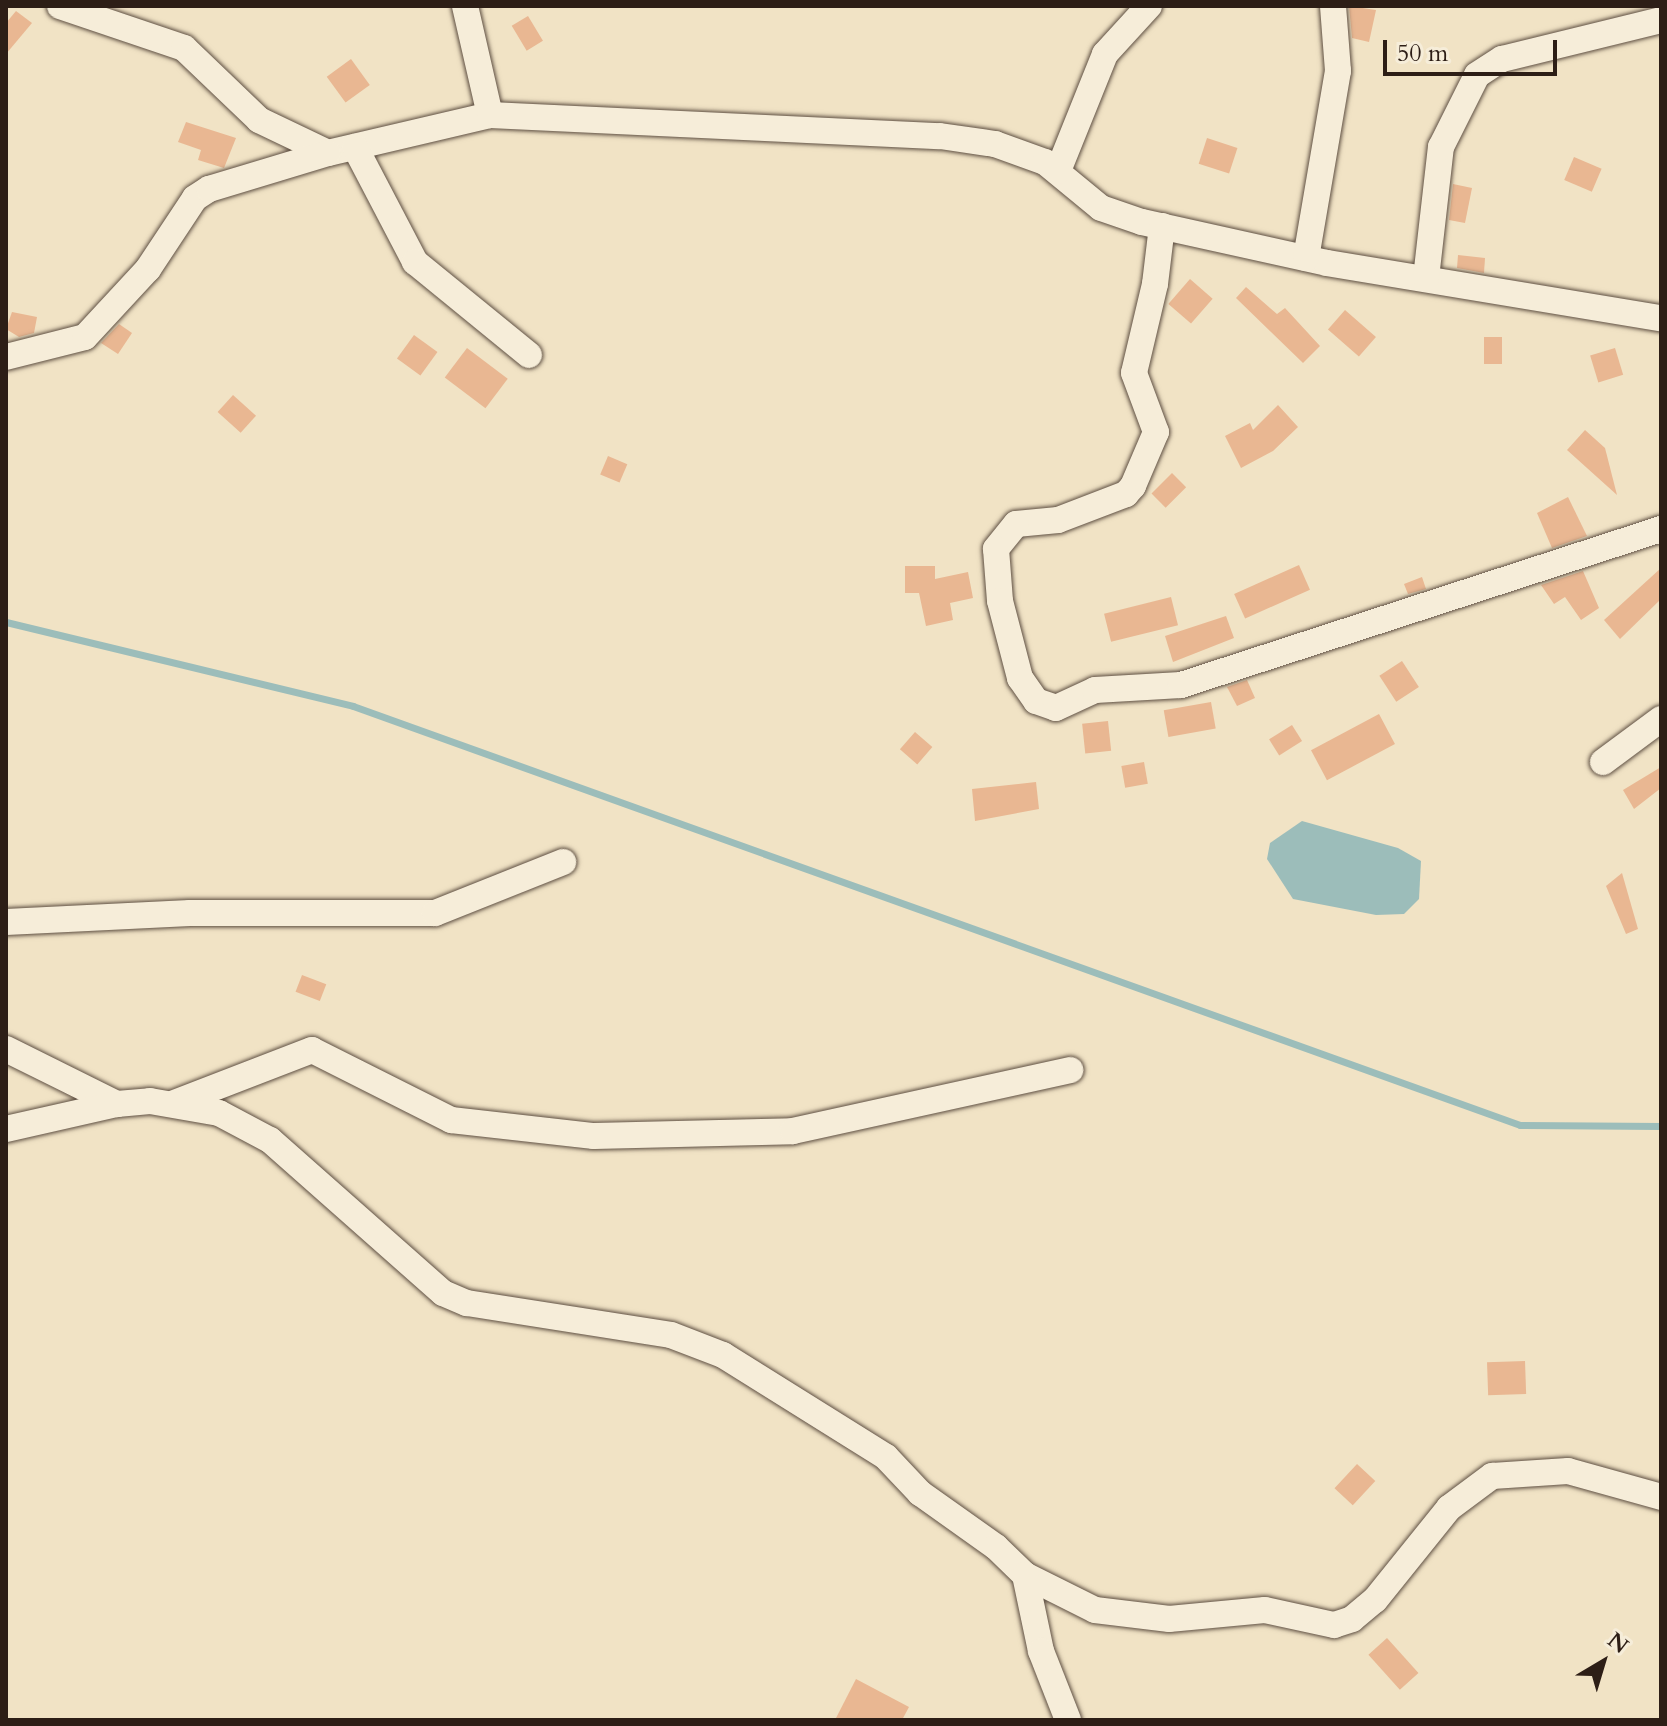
<!DOCTYPE html>
<style>
body{margin:0}
#map{position:relative;width:1667px;height:1726px;overflow:hidden;background:#f1e3c5;font-family:Cardo,serif}
div>[style]{position:absolute}
[style*='--x']{left:calc(var(--x)*1px);top:calc(var(--y)*1px);width:calc(var(--w)*1px);rotate:calc(var(--a)*1deg)}
.water>*{inset:0;background:#9cbdba}
.stream>*{height:7px;margin:-3.5px;padding:0 3.5px;transform-origin:3.5px;border-radius:3.5px;background:#9cbdba}
.building>*{inset:0;background:#e9b792;transform-origin:0 0}
.roads{filter:drop-shadow(0 0 2px #5e4f42) drop-shadow(0 0 2px #5e4f42)}
.minor>*{height:26px;margin:-13px;padding:0 13px;transform-origin:13px;border-radius:13px;background:#f6edd9}
span{translate:-50% -50%;white-space:nowrap;text-align:center;line-height:1.15;-webkit-text-stroke:8px #f6edd9;paint-order:stroke}
.frame{position:absolute;inset:0;border:8px solid #2d1e16;pointer-events:none}
.north{position:absolute;left:1563px;top:1622px;width:80px;height:80px;-webkit-text-stroke:6px #f6edd9;paint-order:stroke;rotate:38deg;font-size:22px;font-weight:700;line-height:32px;text-align:center;color:#2d1e16}
.north::after{content:'';display:block;margin:auto;width:28px;height:36px;background:#2d1e16;clip-path:polygon(50% 0,100% 100%,50% 72%,0 100%)}
.scale{position:absolute;left:1383px;top:40px;width:174px;height:36px;box-sizing:border-box;border:4px solid #2d1e16;border-top:0;padding-left:10px;font-size:24px;line-height:28px;white-space:nowrap;color:#2d1e16;-webkit-text-stroke:6px #f6edd9;paint-order:stroke}
</style>
<div id="map">
<div class="water">
<i style="clip-path:polygon(1302px 821px,1398px 848px,1421px 861px,1419px 899px,1404px 914px,1376px 915px,1293px 899px,1267px 859px,1270px 843px)"></i>
</div>
<div class="stream">
<i style="--x:6;--y:622;--w:357;--a:13.6"></i>
<i style="--x:353;--y:706;--w:1240;--a:19.75"></i>
<i style="--x:1520;--y:1125;--w:141;--a:0.4"></i>
</div>
<div class="building">
<i style="clip-path:polygon(1349px 6px,1376px 10px,1369px 42px,1352px 38px)"></i>
<i style="clip-path:polygon(16px 11px,32px 23px,6px 54px,6px 23px)"></i>
<i style="left:528px;top:16px;width:29px;height:19px;rotate:59deg"></i>
<i style="left:351px;top:59px;width:32px;height:30px;rotate:54deg"></i>
<i style="clip-path:polygon(186px 122px,236px 138px,224px 168px,198px 160px,201px 150px,178px 142px)"></i>
<i style="left:1207px;top:138px;width:32px;height:27px;rotate:18deg"></i>
<i style="left:1574px;top:157px;width:30px;height:25px;rotate:23deg"></i>
<i style="clip-path:polygon(1453px 184px,1472px 188px,1465px 223px,1449px 220px)"></i>
<i style="clip-path:polygon(1458px 255px,1485px 258px,1484px 273px,1457px 268px)"></i>
<i style="left:1190px;top:279px;width:30px;height:33px;rotate:41deg"></i>
<i style="clip-path:polygon(1246px 287px,1277px 314px,1285px 308px,1320px 346px,1303px 363px,1236px 298px)"></i>
<i style="left:1345px;top:310px;width:41px;height:26px;rotate:41deg"></i>
<i style="clip-path:polygon(12px 312px,37px 317px,34px 333px,19px 337px,6px 329px)"></i>
<i style="clip-path:polygon(119px 324px,132px 333px,118px 354px,101px 343px)"></i>
<i style="left:414px;top:335px;width:29px;height:29px;rotate:36deg"></i>
<i style="left:1502px;top:337px;width:27px;height:18px;rotate:90deg"></i>
<i style="left:467px;top:348px;width:51px;height:37px;rotate:37deg"></i>
<i style="left:1615px;top:348px;width:28px;height:26px;rotate:73deg"></i>
<i style="left:233px;top:395px;width:31px;height:23px;rotate:42deg"></i>
<i style="clip-path:polygon(1278px 405px,1298px 427px,1273px 451px,1241px 468px,1225px 436px,1250px 423px,1253px 430px)"></i>
<i style="clip-path:polygon(1585px 430px,1605px 448px,1617px 495px,1567px 450px)"></i>
<i style="left:608px;top:456px;width:21px;height:20px;rotate:23deg"></i>
<i style="left:1172px;top:473px;width:20px;height:29px;rotate:45deg"></i>
<i style="clip-path:polygon(1568px 497px,1587px 536px,1552px 548px,1537px 513px)"></i>
<i style="left:1299px;top:565px;width:27px;height:71px;rotate:66deg"></i>
<i style="clip-path:polygon(905px 566px,935px 566px,935px 579px,968px 572px,973px 598px,950px 603px,953px 620px,926px 626px,919px 593px,905px 593px)"></i>
<i style="clip-path:polygon(1661px 568px,1661px 599px,1620px 639px,1604px 620px)"></i>
<i style="clip-path:polygon(1583px 571px,1599px 608px,1581px 620px,1565px 597px,1554px 604px,1541px 585px)"></i>
<i style="clip-path:polygon(1422px 577px,1426px 589px,1408px 594px,1404px 584px)"></i>
<i style="left:1171px;top:597px;width:29px;height:69px;rotate:76deg"></i>
<i style="clip-path:polygon(1226px 616px,1234px 638px,1173px 662px,1165px 636px)"></i>
<i style="left:1402px;top:661px;width:31px;height:27px;rotate:57deg"></i>
<i style="clip-path:polygon(1247px 680px,1255px 698px,1237px 706px,1227px 687px)"></i>
<i style="left:1211px;top:702px;width:27px;height:48px;rotate:80deg"></i>
<i style="left:1379px;top:714px;width:34px;height:77px;rotate:62deg"></i>
<i style="left:1108px;top:721px;width:30px;height:26px;rotate:84deg"></i>
<i style="left:1292px;top:725px;width:19px;height:27px;rotate:58deg"></i>
<i style="left:915px;top:732px;width:23px;height:23px;rotate:41deg"></i>
<i style="left:1144px;top:762px;width:22px;height:23px;rotate:80deg"></i>
<i style="clip-path:polygon(1661px 767px,1661px 788px,1634px 809px,1623px 790px)"></i>
<i style="clip-path:polygon(1036px 782px,1039px 809px,975px 821px,972px 789px)"></i>
<i style="clip-path:polygon(1622px 873px,1638px 929px,1626px 934px,1606px 886px)"></i>
<i style="left:302px;top:975px;width:26px;height:18px;rotate:21deg"></i>
<i style="left:1525px;top:1361px;width:33px;height:38px;rotate:88deg"></i>
<i style="left:1357px;top:1464px;width:25px;height:33px;rotate:43deg"></i>
<i style="left:1387px;top:1638px;width:47px;height:25px;rotate:48deg"></i>
<i style="clip-path:polygon(856px 1679px,909px 1707px,902px 1720px,835px 1720px)"></i>
</div>
<div class="roads">
<div class="minor">
<i style="--x:60;--y:6;--w:131;--a:18.7"></i>
<i style="--x:184;--y:48;--w:104;--a:43.8"></i>
<i style="--x:259;--y:120;--w:76;--a:25.6"></i>
<i style="--x:328;--y:153;--w:166;--a:-13.2"></i>
<i style="--x:465;--y:6;--w:112;--a:77.1"></i>
<i style="--x:490;--y:115;--w:450;--a:2.7"></i>
<i style="--x:940;--y:136;--w:56;--a:8.3"></i>
<i style="--x:995;--y:144;--w:53;--a:19.8"></i>
<i style="--x:1045;--y:162;--w:72;--a:39.4"></i>
<i style="--x:1101;--y:208;--w:43;--a:18.9"></i>
<i style="--x:1142;--y:222;--w:189;--a:12.5"></i>
<i style="--x:1327;--y:263;--w:338;--a:9.4"></i>
<i style="--x:355;--y:147;--w:130;--a:62.4"></i>
<i style="--x:415;--y:262;--w:147;--a:39.2"></i>
<i style="--x:1058;--y:171;--w:126;--a:-68.1"></i>
<i style="--x:1105;--y:54;--w:65;--a:-47.5"></i>
<i style="--x:1162;--y:226;--w:58;--a:96.9"></i>
<i style="--x:1155;--y:284;--w:91;--a:103.3"></i>
<i style="--x:1134;--y:373;--w:63;--a:69.6"></i>
<i style="--x:1156;--y:432;--w:59;--a:113.1"></i>
<i style="--x:1133;--y:486;--w:11;--a:131"></i>
<i style="--x:1126;--y:494;--w:73;--a:159.1"></i>
<i style="--x:1058;--y:520;--w:42;--a:174.6"></i>
<i style="--x:1016;--y:524;--w:32;--a:129"></i>
<i style="--x:996;--y:549;--w:52;--a:85.6"></i>
<i style="--x:1000;--y:601;--w:80;--a:75.4"></i>
<i style="--x:1020;--y:678;--w:28;--a:55"></i>
<i style="--x:1036;--y:701;--w:21;--a:19"></i>
<i style="--x:1056;--y:708;--w:43;--a:-24.8"></i>
<i style="--x:1095;--y:690;--w:86;--a:-3.3"></i>
<i style="--x:1181;--y:685;--w:505;--a:-18"></i>
<i style="--x:1306;--y:258;--w:190;--a:-80.3"></i>
<i style="--x:1338;--y:71;--w:65;--a:-94.4"></i>
<i style="--x:1426;--y:278;--w:132;--a:-83.5"></i>
<i style="--x:1441;--y:147;--w:80;--a:-63.4"></i>
<i style="--x:1477;--y:75;--w:30;--a:-33"></i>
<i style="--x:1502;--y:59;--w:164;--a:-13.8"></i>
<i style="--x:6;--y:357;--w:81;--a:-14.2"></i>
<i style="--x:85;--y:337;--w:93;--a:-47.2"></i>
<i style="--x:148;--y:269;--w:85;--a:-56.5"></i>
<i style="--x:195;--y:198;--w:17;--a:-33"></i>
<i style="--x:209;--y:189;--w:124;--a:-16.8"></i>
<i style="--x:1603;--y:762;--w:72;--a:-36.6"></i>
<i style="--x:6;--y:922;--w:184;--a:-2.8"></i>
<i style="--x:190;--y:913;--w:245;--a:0"></i>
<i style="--x:435;--y:913;--w:138;--a:-21.7"></i>
<i style="--x:6;--y:1049;--w:124;--a:26.4"></i>
<i style="--x:172;--y:1104;--w:150;--a:-21.1"></i>
<i style="--x:312;--y:1050;--w:156;--a:26.7"></i>
<i style="--x:451;--y:1120;--w:144;--a:6.4"></i>
<i style="--x:594;--y:1136;--w:199;--a:-1.4"></i>
<i style="--x:793;--y:1131;--w:284;--a:-12.4"></i>
<i style="--x:6;--y:1129;--w:114;--a:-12.7"></i>
<i style="--x:117;--y:1104;--w:33;--a:-5"></i>
<i style="--x:150;--y:1101;--w:70;--a:9.9"></i>
<i style="--x:219;--y:1113;--w:58;--a:27.9"></i>
<i style="--x:270;--y:1140;--w:231;--a:41.5"></i>
<i style="--x:443;--y:1293;--w:26;--a:23"></i>
<i style="--x:467;--y:1303;--w:206;--a:8.9"></i>
<i style="--x:671;--y:1335;--w:56;--a:21"></i>
<i style="--x:723;--y:1355;--w:192;--a:32"></i>
<i style="--x:886;--y:1457;--w:50;--a:46.6"></i>
<i style="--x:920;--y:1493;--w:93;--a:35.4"></i>
<i style="--x:996;--y:1547;--w:40;--a:44"></i>
<i style="--x:1025;--y:1575;--w:78;--a:26.6"></i>
<i style="--x:1095;--y:1610;--w:75;--a:6.9"></i>
<i style="--x:1169;--y:1619;--w:96;--a:-5.4"></i>
<i style="--x:1265;--y:1610;--w:71;--a:12.3"></i>
<i style="--x:1334;--y:1625;--w:19;--a:-18"></i>
<i style="--x:1352;--y:1619;--w:30;--a:-40"></i>
<i style="--x:1375;--y:1600;--w:118;--a:-51.2"></i>
<i style="--x:1449;--y:1508;--w:54;--a:-36.7"></i>
<i style="--x:1492;--y:1476;--w:76;--a:-3.8"></i>
<i style="--x:1568;--y:1471;--w:97;--a:15.6"></i>
<i style="--x:1025;--y:1575;--w:78;--a:78.1"></i>
<i style="--x:1041;--y:1651;--w:74;--a:68.6"></i>
</div>
</div>
<div class="frame"></div>
<div class="north">N</div>
<div class="scale">50 m</div>
</div>
